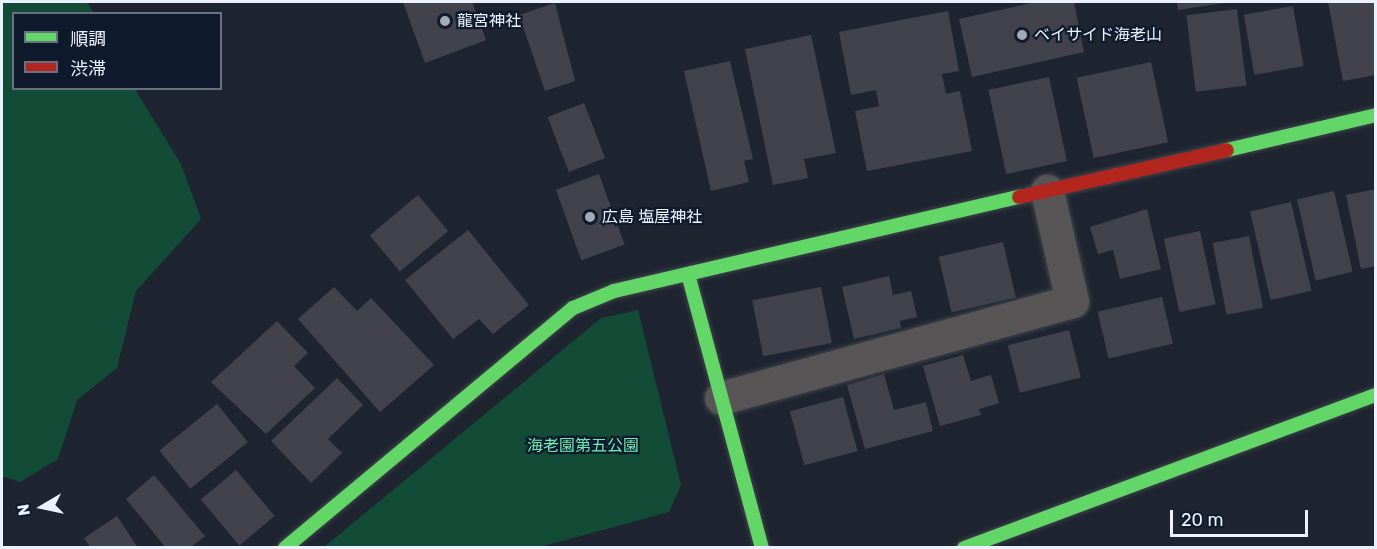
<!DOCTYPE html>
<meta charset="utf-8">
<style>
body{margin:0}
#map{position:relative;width:1377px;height:549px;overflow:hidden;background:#1f2530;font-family:Rubik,"Noto Sans JP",sans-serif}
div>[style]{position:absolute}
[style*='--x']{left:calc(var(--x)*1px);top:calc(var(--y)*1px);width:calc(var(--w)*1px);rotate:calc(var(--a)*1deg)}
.green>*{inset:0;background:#124b36}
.building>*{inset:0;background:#42424c;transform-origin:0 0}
.roads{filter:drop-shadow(0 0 2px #3d434b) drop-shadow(0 0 2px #3d434b)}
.street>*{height:33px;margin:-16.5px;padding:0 16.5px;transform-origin:16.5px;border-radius:16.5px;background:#585556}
.fast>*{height:14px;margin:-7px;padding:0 7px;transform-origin:7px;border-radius:7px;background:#63d668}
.jam>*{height:14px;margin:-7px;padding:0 7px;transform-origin:7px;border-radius:7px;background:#b3261e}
.dots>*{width:16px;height:16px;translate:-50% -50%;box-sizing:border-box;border:3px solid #0f1b2d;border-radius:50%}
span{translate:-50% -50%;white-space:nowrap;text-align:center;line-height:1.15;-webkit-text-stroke:4.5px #0f1b2d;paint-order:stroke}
.poi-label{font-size:16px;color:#ecf2fd}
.left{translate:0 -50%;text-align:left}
.park-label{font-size:16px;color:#6aeeb5}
.frame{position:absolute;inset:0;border:3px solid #ecf2fd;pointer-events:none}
.legend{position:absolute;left:12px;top:12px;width:210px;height:78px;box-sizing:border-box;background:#0f1b2d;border:2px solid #677180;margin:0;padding:8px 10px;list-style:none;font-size:18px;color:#ecf2fd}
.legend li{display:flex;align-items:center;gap:12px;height:30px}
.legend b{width:30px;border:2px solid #677180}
.north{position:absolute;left:12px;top:477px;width:60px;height:60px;-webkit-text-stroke:4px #0f1b2d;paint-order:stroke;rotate:261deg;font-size:16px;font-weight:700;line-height:24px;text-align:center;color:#ecf2fd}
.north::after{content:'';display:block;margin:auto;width:21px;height:27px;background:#ecf2fd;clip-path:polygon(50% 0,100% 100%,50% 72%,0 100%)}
.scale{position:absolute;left:1170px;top:510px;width:138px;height:27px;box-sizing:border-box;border:3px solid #ecf2fd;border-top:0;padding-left:8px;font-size:18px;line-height:21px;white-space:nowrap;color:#ecf2fd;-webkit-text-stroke:4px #0f1b2d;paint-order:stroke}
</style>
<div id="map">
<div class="green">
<i style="clip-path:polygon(2px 2px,87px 2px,94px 13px,14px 14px,14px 88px,135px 89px,181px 164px,201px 219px,136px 291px,117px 368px,77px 400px,58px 459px,20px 482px,2px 476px)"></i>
<i style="clip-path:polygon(638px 310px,681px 485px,669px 512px,540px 547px,324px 547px,601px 318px)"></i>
</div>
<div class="building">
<i style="clip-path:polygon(403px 2px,472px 2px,486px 40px,425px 63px)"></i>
<i style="clip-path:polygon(1036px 2px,1074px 2px,1084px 52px,972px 77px,959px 19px)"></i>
<i style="clip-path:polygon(1177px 2px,1224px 2px,1224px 3px,1178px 10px)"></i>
<i style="clip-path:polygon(1328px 2px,1376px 2px,1376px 75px,1343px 81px)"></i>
<i style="clip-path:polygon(555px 3px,575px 81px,545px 91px,519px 15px)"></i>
<i style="left:1293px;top:6px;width:61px;height:50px;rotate:80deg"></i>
<i style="left:1237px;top:9px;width:77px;height:51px;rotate:83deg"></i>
<i style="clip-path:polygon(948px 11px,959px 71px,942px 74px,946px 94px,960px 91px,972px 151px,867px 171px,855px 111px,879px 106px,876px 90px,851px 95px,839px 32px)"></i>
<i style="clip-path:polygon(811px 35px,836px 153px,804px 159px,808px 178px,773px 185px,745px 49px)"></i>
<i style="clip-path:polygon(730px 61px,753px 159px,744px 161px,749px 182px,711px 191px,684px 71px)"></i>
<i style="left:1151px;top:62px;width:82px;height:76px;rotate:78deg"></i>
<i style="left:1049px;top:77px;width:86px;height:62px;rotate:78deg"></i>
<i style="left:584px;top:103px;width:59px;height:39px;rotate:69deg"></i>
<i style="left:599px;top:174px;width:75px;height:46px;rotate:70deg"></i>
<i style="clip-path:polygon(1376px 189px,1376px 266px,1361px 269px,1346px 195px)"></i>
<i style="left:1334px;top:191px;width:83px;height:38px;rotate:77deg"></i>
<i style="left:418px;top:195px;width:47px;height:63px;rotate:50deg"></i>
<i style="left:1291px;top:202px;width:91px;height:42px;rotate:77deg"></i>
<i style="clip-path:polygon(1147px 209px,1161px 269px,1120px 279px,1113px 250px,1098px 254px,1090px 227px)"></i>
<i style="clip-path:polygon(468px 230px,529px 305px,493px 334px,479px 319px,453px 339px,405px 280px)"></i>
<i style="left:1200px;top:231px;width:75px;height:37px;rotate:78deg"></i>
<i style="left:1249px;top:236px;width:73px;height:37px;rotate:79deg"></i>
<i style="left:1003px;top:242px;width:57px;height:66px;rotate:77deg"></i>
<i style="clip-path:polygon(889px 276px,893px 295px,911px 291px,917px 317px,900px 321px,901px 328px,854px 339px,842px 287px)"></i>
<i style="clip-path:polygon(334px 287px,357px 311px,371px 298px,434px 365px,380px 412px,298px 319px)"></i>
<i style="left:821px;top:287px;width:57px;height:70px;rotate:79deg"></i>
<i style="left:1162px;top:297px;width:48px;height:66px;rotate:77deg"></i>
<i style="clip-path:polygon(277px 321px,308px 353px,294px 366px,315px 388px,266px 434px,211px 382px)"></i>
<i style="left:1069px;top:330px;width:49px;height:63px;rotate:76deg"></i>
<i style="clip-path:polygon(963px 355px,971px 381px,991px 375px,999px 403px,979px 409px,981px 415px,940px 426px,923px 366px)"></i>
<i style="clip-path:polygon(884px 374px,894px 410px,926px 402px,933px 431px,865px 449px,847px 385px)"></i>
<i style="clip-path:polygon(337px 378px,363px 405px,328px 439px,342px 453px,311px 483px,271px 441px)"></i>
<i style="left:843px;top:397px;width:56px;height:55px;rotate:75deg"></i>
<i style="left:217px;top:404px;width:49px;height:74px;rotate:51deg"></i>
<i style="left:236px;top:470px;width:60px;height:46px;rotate:50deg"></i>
<i style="clip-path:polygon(154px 475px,205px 536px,190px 548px,166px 548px,126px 499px)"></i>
<i style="clip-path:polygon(117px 516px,138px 548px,91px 548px,84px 538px)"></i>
</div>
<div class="roads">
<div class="street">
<i style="--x:721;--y:398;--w:364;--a:-15.4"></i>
<i style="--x:1072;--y:301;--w:113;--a:-102.8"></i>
</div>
<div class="fast">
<i style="--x:1227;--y:150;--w:153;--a:-13.2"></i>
<i style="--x:688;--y:274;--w:284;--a:74.9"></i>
<i style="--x:285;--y:548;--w:375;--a:-39.8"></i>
<i style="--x:573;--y:308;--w:44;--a:-22.5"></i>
<i style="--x:614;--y:291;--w:416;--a:-13.1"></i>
<i style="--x:964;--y:548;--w:439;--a:-20.4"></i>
</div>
<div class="jam">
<i style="--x:1019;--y:197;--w:213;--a:-12.7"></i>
</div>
</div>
<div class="dots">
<i style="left:445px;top:21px;background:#a4aab5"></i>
<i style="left:1022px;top:35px;background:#a4aab5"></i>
<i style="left:590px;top:217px;background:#a4aab5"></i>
</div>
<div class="poi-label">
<span class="left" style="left:457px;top:21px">龍宮神社</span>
<span class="left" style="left:1034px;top:35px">ベイサイド海老山</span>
<span class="left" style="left:602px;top:217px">広島 塩屋神社</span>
</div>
<div class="park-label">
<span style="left:583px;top:446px">海老園第五公園</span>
</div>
<div class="frame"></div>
<ul class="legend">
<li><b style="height:8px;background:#63d668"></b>順調</li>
<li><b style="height:8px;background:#b3261e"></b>渋滞</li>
</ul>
<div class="north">N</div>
<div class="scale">20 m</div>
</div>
